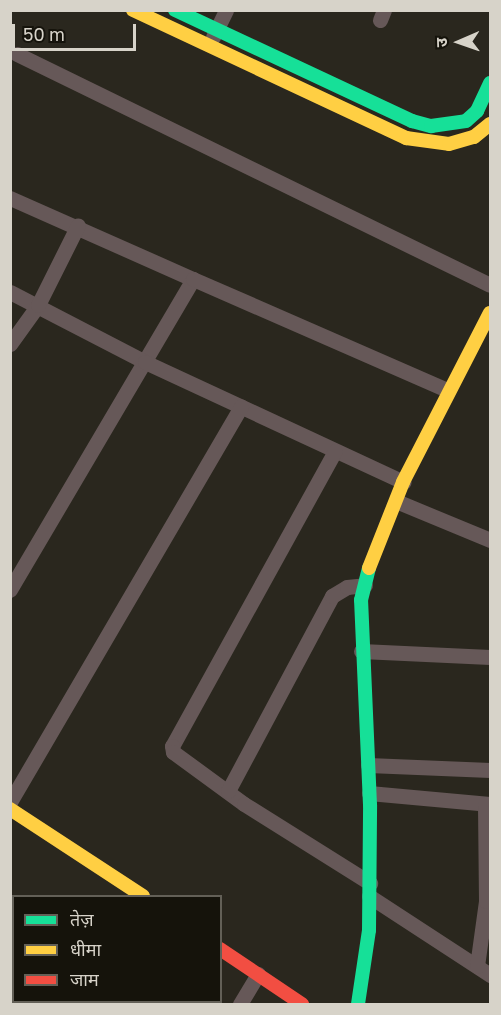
<!DOCTYPE html>
<meta charset="utf-8">
<style>
body{margin:0}
#map{position:relative;width:501px;height:1015px;overflow:hidden;background:#2a271e;font-family:"Golos Text","Noto Sans Devanagari",sans-serif}
div>[style]{position:absolute}
[style*='--x']{left:calc(var(--x)*1px);top:calc(var(--y)*1px);width:calc(var(--w)*1px);rotate:calc(var(--a)*1deg)}
.street>*{height:15px;margin:-7.5px;padding:0 7.5px;transform-origin:7.5px;border-radius:7.5px;background:#665858}
.fast>*{height:14px;margin:-7px;padding:0 7px;transform-origin:7px;border-radius:7px;background:#16e098}
.slow>*{height:14px;margin:-7px;padding:0 7px;transform-origin:7px;border-radius:7px;background:#ffcf43}
.jam>*{height:14px;margin:-7px;padding:0 7px;transform-origin:7px;border-radius:7px;background:#f24e42}
span{translate:-50% -50%;white-space:nowrap;text-align:center;line-height:1.15;-webkit-text-stroke:6px #15130b;paint-order:stroke}
.frame{position:absolute;inset:0;border:12px solid #d7d3c9;pointer-events:none}
.legend{position:absolute;left:12px;top:895px;width:210px;height:108px;box-sizing:border-box;background:#15130b;border:2px solid #636057;margin:0;padding:8px 10px;list-style:none;font-size:18px;color:#d7d3c9}
.legend li{display:flex;align-items:center;gap:12px;height:30px}
.legend b{width:30px;border:2px solid #636057}
.north{position:absolute;left:429px;top:12px;width:60px;height:60px;-webkit-text-stroke:4px #15130b;paint-order:stroke;rotate:268deg;font-size:16px;font-weight:700;line-height:24px;text-align:center;color:#d7d3c9}
.north::after{content:'';display:block;margin:auto;width:21px;height:27px;background:#d7d3c9;clip-path:polygon(50% 0,100% 100%,50% 72%,0 100%)}
.scale{position:absolute;left:12px;top:24px;width:124px;height:27px;box-sizing:border-box;border:3px solid #d7d3c9;border-top:0;padding-left:8px;font-size:18px;line-height:21px;white-space:nowrap;color:#d7d3c9;-webkit-text-stroke:4px #15130b;paint-order:stroke}
</style>
<div id="map">
<div class="street">
<i style="--x:380;--y:20;--w:11;--a:-68"></i>
<i style="--x:213;--y:37;--w:30;--a:-64"></i>
<i style="--x:17;--y:54;--w:526;--a:26.03"></i>
<i style="--x:10;--y:198;--w:200;--a:23.9"></i>
<i style="--x:193;--y:279;--w:361;--a:120.5"></i>
<i style="--x:193;--y:279;--w:277;--a:23.6"></i>
<i style="--x:10;--y:292;--w:152;--a:27.4"></i>
<i style="--x:145;--y:362;--w:285;--a:24.9"></i>
<i style="--x:10;--y:344;--w:48;--a:-54.3"></i>
<i style="--x:38;--y:305;--w:89;--a:-63.4"></i>
<i style="--x:335;--y:451;--w:337;--a:118.9"></i>
<i style="--x:172;--y:746;--w:6;--a:81"></i>
<i style="--x:173;--y:752;--w:88;--a:36.2"></i>
<i style="--x:244;--y:804;--w:149;--a:32.1"></i>
<i style="--x:396;--y:501;--w:102;--a:22.5"></i>
<i style="--x:361;--y:651;--w:129;--a:2.7"></i>
<i style="--x:368;--y:765;--w:122;--a:2.3"></i>
<i style="--x:228;--y:791;--w:221;--a:-61.9"></i>
<i style="--x:332;--y:596;--w:17;--a:-31"></i>
<i style="--x:347;--y:587;--w:18;--a:-6"></i>
<i style="--x:369;--y:793;--w:121;--a:5.2"></i>
<i style="--x:10;--y:802;--w:458;--a:-59.7"></i>
<i style="--x:369;--y:896;--w:145;--a:33.1"></i>
<i style="--x:477;--y:966;--w:66;--a:-82.1"></i>
<i style="--x:486;--y:901;--w:97;--a:-90.6"></i>
<i style="--x:10;--y:993;--w:4;--a:14"></i>
<i style="--x:33;--y:1002;--w:8;--a:14"></i>
<i style="--x:240;--y:1004;--w:35;--a:-59"></i>
</div>
<div class="fast">
<i style="--x:175;--y:10;--w:262;--a:25.1"></i>
<i style="--x:412;--y:121;--w:20;--a:15"></i>
<i style="--x:431;--y:126;--w:35;--a:-8"></i>
<i style="--x:466;--y:121;--w:15;--a:-42"></i>
<i style="--x:477;--y:111;--w:31;--a:-65"></i>
<i style="--x:358;--y:1004;--w:75;--a:-81.5"></i>
<i style="--x:369;--y:930;--w:125;--a:-89.5"></i>
<i style="--x:370;--y:805;--w:205;--a:-92.5"></i>
<i style="--x:361;--y:600;--w:33;--a:-76"></i>
</div>
<div class="slow">
<i style="--x:133;--y:10;--w:302;--a:25.1"></i>
<i style="--x:406;--y:138;--w:43;--a:7.9"></i>
<i style="--x:449;--y:144;--w:26;--a:-16"></i>
<i style="--x:474;--y:137;--w:21;--a:-39"></i>
<i style="--x:369;--y:568;--w:92;--a:-68.4"></i>
<i style="--x:403;--y:482;--w:190;--a:-62.8"></i>
<i style="--x:10;--y:809;--w:159;--a:33.2"></i>
</div>
<div class="jam">
<i style="--x:220;--y:949;--w:99;--a:33.9"></i>
</div>
<div class="frame"></div>
<ul class="legend">
<li><b style="height:8px;background:#16e098"></b>तेज़</li>
<li><b style="height:8px;background:#ffcf43"></b>धीमा</li>
<li><b style="height:8px;background:#f24e42"></b>जाम</li>
</ul>
<div class="north">उ</div>
<div class="scale">50 m</div>
</div>
